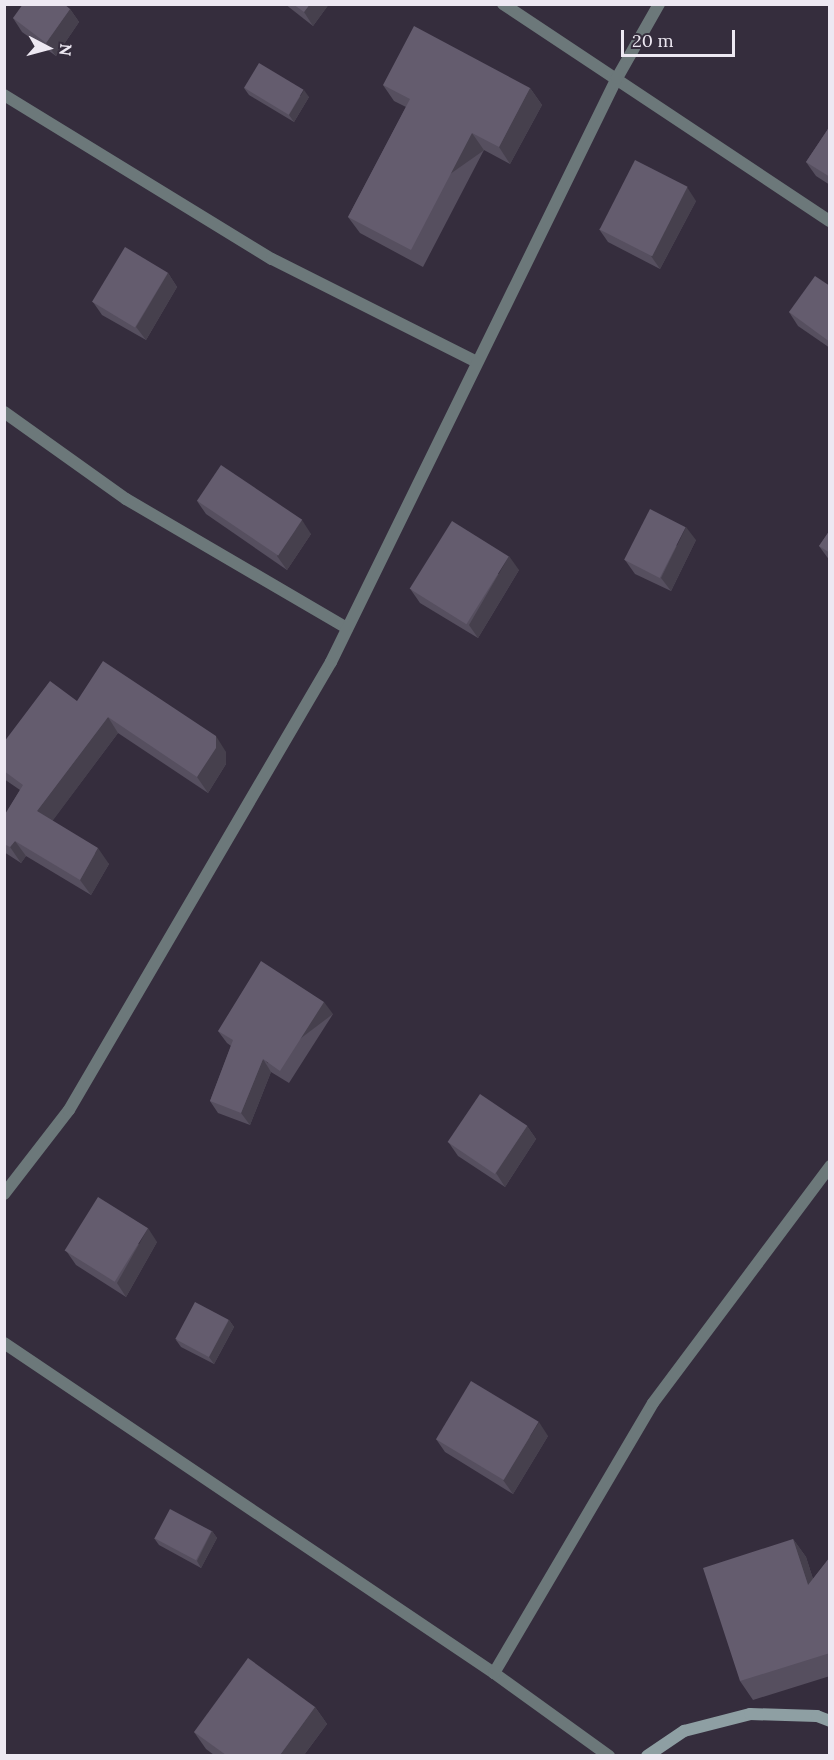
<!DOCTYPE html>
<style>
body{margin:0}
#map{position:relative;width:834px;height:1760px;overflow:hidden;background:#352d3d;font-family:Lora,serif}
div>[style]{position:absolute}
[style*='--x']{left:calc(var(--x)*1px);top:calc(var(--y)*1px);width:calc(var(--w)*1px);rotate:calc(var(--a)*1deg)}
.street>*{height:12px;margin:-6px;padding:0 6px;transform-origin:6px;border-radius:6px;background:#6c787a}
.secondary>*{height:12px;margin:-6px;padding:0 6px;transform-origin:6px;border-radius:6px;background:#8e9fa3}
.wall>*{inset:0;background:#564f5f}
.shaded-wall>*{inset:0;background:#46404d;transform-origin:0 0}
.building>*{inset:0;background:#645c6e;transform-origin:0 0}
span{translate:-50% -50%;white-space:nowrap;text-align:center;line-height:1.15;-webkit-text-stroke:4.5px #352d3d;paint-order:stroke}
.frame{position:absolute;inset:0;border:6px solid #ede8f2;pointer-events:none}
.north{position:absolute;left:18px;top:18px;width:60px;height:60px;-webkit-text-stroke:4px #352d3d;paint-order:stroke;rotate:96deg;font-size:16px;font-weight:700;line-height:24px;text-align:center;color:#ede8f2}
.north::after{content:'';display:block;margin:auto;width:21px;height:27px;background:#ede8f2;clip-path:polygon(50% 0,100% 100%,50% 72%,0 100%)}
.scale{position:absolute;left:621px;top:30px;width:114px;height:27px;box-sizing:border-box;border:3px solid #ede8f2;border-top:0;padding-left:8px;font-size:18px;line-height:21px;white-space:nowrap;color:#ede8f2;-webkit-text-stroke:4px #352d3d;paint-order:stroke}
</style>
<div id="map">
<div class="street">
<i style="--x:503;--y:4;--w:392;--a:33.6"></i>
<i style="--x:4;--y:95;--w:314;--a:31.5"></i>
<i style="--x:272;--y:259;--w:229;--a:26.7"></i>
<i style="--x:4;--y:412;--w:150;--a:35.5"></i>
<i style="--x:126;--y:499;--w:256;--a:30.3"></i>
<i style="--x:4;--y:1194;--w:106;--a:-52.3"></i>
<i style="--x:69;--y:1110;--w:519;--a:-59.68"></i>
<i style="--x:331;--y:662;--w:650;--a:-63.91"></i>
<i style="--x:617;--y:78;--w:85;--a:-60.4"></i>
<i style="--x:4;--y:1343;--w:591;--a:33.96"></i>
<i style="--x:494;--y:1673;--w:142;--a:35.8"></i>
<i style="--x:494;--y:1673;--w:313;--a:-59.5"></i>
<i style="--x:653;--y:1403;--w:296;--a:-53.2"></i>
</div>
<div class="secondary">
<i style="--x:647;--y:1756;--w:45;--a:-34"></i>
<i style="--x:684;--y:1731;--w:68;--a:-14.4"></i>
<i style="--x:750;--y:1714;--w:67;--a:1.7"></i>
<i style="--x:817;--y:1716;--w:14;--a:21"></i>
</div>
<div class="wall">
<i style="clip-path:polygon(285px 4px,329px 4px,313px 26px)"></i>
<i style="clip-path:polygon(70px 9px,79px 22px,56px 56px,22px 32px,13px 18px)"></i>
<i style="clip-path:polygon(383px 85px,530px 88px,542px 105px,510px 164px,484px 150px,423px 267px,360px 233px,348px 217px,406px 107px,394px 101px)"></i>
<i style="clip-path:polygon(244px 88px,309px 97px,294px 122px,249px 95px)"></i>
<i style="clip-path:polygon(830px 126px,830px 185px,816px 176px,806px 162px)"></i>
<i style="clip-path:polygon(696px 201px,660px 269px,608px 242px,599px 229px)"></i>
<i style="clip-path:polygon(168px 273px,177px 287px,146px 340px,102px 315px,93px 302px)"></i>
<i style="clip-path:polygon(830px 286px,830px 348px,798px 326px,789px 312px)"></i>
<i style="clip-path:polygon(197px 501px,311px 534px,287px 570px,206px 514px)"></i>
<i style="clip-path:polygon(830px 530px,830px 561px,819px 546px)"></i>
<i style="clip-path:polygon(696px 540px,671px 591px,635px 574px,625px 560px)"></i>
<i style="clip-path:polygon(519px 570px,478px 638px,420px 603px,411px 590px)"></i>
<i style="clip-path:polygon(77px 701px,226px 752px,226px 764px,208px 793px,118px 733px,52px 821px,109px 864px,91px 895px,26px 856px,21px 863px,4px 852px,4px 816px,20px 790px,4px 779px,4px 742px)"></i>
<i style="clip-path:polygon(333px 1014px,289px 1083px,271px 1072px,250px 1125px,218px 1113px,210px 1101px,231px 1046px,227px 1043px,218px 1031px)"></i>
<i style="clip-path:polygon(527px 1126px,536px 1139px,505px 1187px,458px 1156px,449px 1143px)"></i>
<i style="clip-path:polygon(157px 1242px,126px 1297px,76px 1265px,67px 1252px)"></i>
<i style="clip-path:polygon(229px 1320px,234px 1327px,214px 1364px,181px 1347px,176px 1340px)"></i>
<i style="clip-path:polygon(548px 1436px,513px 1494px,445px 1452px,436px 1439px)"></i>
<i style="clip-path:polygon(212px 1531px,217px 1538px,201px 1568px,159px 1545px,154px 1538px)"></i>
<i style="clip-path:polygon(793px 1539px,806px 1557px,813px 1579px,830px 1557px,830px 1676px,753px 1700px,740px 1681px)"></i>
<i style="clip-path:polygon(315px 1707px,327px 1724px,304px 1755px,214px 1755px,206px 1749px,194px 1732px)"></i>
</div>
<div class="shaded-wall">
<i style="clip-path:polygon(310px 4px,329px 4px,313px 26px,304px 12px)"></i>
<i style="clip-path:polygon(70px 9px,79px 22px,56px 56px,46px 43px)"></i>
<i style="clip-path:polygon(530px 88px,542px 105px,510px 164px,499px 147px)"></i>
<i style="clip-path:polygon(304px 90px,309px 97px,294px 122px,289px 115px)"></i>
<i style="left:472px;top:133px;width:21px;height:132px;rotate:55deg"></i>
<i style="clip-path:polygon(687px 187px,696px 201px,660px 269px,651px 256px)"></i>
<i style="clip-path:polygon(168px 273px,177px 287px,146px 340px,136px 327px)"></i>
<i style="clip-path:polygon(302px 520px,311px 534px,287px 570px,277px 556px)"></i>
<i style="clip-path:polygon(686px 527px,696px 540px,671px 591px,661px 578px)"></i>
<i style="clip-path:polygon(509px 556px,519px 570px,478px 638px,469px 625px)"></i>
<i style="clip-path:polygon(108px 717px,118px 733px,48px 827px,37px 811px)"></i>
<i style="clip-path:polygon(216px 736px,226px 752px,226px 764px,208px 793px,197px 777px)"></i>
<i style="clip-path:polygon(15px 841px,26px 856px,21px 863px,10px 847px)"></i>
<i style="clip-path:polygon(98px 848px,109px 864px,91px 895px,80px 880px)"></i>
<i style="left:324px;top:1002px;width:15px;height:82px;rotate:53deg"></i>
<i style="clip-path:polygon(263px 1059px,271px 1072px,250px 1125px,241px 1113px)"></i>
<i style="clip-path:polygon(527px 1126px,536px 1139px,505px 1187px,496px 1173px)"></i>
<i style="clip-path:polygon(148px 1228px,157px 1242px,126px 1297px,117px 1283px)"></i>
<i style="clip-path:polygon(229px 1320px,234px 1327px,214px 1364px,209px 1357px)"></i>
<i style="clip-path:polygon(539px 1422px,548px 1436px,513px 1494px,503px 1480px)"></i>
<i style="clip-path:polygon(212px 1531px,217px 1538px,201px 1568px,197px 1561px)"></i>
<i style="clip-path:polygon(793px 1539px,806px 1557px,821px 1604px,808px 1585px)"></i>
<i style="clip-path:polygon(315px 1707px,327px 1724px,304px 1755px,280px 1755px)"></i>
</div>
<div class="building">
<i style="clip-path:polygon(23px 4px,64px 4px,70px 9px,46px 43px,13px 18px)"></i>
<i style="clip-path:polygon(293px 4px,310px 4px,304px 12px)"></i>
<i style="clip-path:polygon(414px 26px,530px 88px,499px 147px,472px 133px,411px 250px,348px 217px,410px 99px,383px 85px)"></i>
<i style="left:259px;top:63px;width:52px;height:29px;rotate:31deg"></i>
<i style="clip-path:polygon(830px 126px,830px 177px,806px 162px)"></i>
<i style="left:635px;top:160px;width:59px;height:78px;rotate:27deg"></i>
<i style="left:125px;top:247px;width:50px;height:64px;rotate:31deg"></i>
<i style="clip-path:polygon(815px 276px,830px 286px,830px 342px,789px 312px)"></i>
<i style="left:221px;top:465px;width:98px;height:43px;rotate:34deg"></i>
<i style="left:650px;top:509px;width:40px;height:57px;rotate:27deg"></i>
<i style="left:452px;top:521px;width:67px;height:80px;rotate:32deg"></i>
<i style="clip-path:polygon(830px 530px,830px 553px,819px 546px)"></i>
<i style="clip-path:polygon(103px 661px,216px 736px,216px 748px,197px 777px,108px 717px,37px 811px,98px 848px,80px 880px,15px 841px,10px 847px,4px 844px,4px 816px,23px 785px,4px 771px,4px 742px,50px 681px,77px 701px)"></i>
<i style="clip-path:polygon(261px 961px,324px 1002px,280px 1071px,263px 1059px,241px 1113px,210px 1101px,233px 1040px,218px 1031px)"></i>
<i style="left:480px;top:1094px;width:57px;height:58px;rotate:34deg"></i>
<i style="left:98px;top:1197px;width:59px;height:63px;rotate:32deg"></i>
<i style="left:195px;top:1302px;width:38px;height:42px;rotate:28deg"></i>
<i style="left:471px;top:1381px;width:79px;height:68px;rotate:31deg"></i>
<i style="left:170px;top:1509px;width:47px;height:33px;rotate:28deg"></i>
<i style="clip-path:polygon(793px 1539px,808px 1585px,830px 1557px,830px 1653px,740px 1681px,703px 1568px)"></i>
<i style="clip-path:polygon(248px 1658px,315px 1707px,280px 1755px,226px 1755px,194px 1732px)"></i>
</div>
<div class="frame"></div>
<div class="north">N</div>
<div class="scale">20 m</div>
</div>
